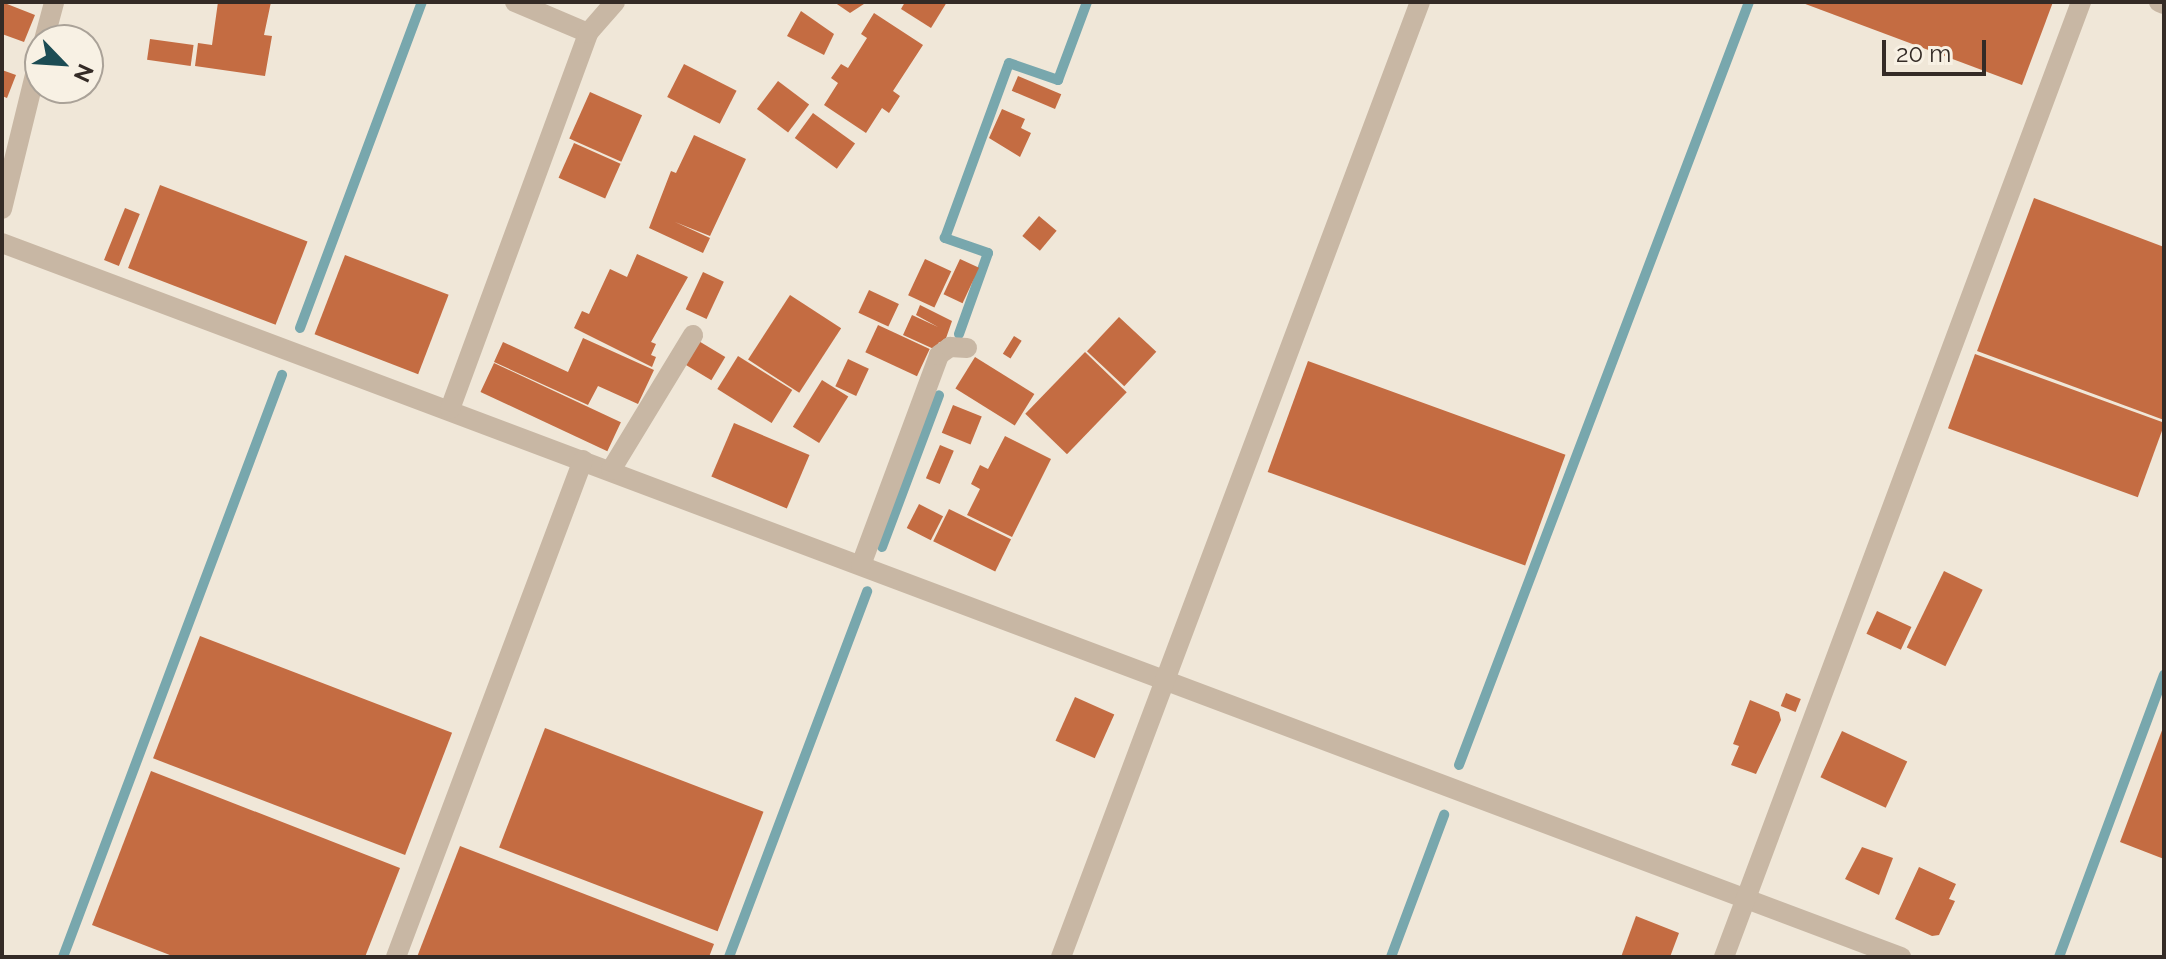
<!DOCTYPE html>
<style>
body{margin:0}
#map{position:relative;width:2166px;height:959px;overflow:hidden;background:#f0e7d8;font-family:Raleway,sans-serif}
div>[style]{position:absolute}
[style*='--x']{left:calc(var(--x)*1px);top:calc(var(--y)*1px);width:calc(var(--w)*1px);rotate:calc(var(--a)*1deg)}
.stream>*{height:10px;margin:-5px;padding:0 5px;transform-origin:5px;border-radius:5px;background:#78a7ad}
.building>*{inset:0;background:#c46c42;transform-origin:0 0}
.minor>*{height:20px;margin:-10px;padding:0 10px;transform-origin:10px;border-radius:10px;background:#c8b7a4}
span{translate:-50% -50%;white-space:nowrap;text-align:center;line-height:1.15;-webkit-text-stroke:6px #f8f1e4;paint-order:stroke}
.frame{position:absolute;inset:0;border:4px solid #342b26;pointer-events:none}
.north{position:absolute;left:24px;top:24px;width:80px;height:80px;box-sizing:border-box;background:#f8f1e4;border:2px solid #aaa298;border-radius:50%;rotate:115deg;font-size:22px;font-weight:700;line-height:32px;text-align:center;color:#342b26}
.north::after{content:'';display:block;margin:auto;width:28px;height:36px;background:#1c4c54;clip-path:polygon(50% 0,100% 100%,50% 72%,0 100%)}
.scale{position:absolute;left:1882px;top:40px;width:104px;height:36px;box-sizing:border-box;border:4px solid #342b26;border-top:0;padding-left:10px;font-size:24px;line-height:28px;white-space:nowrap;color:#342b26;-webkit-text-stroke:6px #f8f1e4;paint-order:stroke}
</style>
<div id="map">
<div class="stream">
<i style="--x:300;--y:328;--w:348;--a:-69.5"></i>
<i style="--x:959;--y:334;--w:86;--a:-70.3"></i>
<i style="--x:988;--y:253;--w:46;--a:-160.8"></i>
<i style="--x:945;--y:238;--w:186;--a:-69.9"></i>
<i style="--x:1009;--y:63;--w:52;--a:19.1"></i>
<i style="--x:1058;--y:80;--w:83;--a:-69.6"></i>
<i style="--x:882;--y:547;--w:162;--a:-69.4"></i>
<i style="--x:1459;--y:765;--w:816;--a:-69.19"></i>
<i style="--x:63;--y:957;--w:622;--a:-69.38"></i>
<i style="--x:729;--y:957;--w:391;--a:-69.3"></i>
<i style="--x:1391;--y:957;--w:152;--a:-69.5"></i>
<i style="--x:2059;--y:957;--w:301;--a:-69.6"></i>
</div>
<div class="building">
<i style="clip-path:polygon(2px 2px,35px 15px,24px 42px,2px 34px)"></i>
<i style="clip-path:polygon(218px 2px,271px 2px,264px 35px,272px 36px,265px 76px,195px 66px,198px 43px,212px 45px)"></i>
<i style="clip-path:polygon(834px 2px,867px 2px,850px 13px)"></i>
<i style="clip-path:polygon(905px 2px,947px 2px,931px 28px,901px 9px)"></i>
<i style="clip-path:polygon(1800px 2px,2053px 2px,2022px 85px)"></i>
<i style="clip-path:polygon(801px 11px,834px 34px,824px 55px,787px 36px)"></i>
<i style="clip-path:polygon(874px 13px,923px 45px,893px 91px,900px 96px,889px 113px,882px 108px,866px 133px,824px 105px,838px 83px,831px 78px,841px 64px,848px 68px,867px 38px,861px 34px)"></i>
<i style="left:150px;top:39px;width:44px;height:21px;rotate:8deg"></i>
<i style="left:684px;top:64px;width:59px;height:37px;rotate:27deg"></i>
<i style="clip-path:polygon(2px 70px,16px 75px,7px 98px,2px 96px)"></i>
<i style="left:1018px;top:76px;width:47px;height:16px;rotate:23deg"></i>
<i style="left:778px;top:81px;width:39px;height:35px;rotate:37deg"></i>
<i style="left:590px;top:92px;width:57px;height:51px;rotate:24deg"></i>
<i style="clip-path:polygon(1002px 109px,1025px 119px,1021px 128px,1031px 133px,1020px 157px,989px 138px)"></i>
<i style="left:813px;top:113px;width:52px;height:31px;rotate:36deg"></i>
<i style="clip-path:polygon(694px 135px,746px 159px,710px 236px,675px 222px,710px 238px,703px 253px,649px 228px,671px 171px,676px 173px)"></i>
<i style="left:574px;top:143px;width:51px;height:38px;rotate:24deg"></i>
<i style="left:160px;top:185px;width:158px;height:89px;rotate:21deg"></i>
<i style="clip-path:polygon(2034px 198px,2164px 247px,2164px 420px,1977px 351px)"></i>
<i style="left:125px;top:208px;width:16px;height:56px;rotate:22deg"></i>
<i style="left:1039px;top:216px;width:23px;height:26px;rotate:40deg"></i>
<i style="clip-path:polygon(637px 254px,688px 277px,651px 342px,656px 344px,651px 355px,656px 357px,652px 367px,574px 328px,582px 311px,589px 314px,610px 269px,627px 277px)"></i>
<i style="left:345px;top:255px;width:111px;height:85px;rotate:21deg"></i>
<i style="left:925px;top:259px;width:29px;height:40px;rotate:25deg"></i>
<i style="left:960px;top:259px;width:21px;height:39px;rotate:25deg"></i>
<i style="left:703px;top:272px;width:23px;height:41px;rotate:25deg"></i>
<i style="left:869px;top:290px;width:33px;height:25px;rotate:25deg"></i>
<i style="left:790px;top:295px;width:61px;height:77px;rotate:33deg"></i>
<i style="clip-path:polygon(920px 305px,952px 321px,944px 344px,939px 342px,936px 350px,903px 335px,912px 315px,938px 327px,916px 315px)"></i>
<i style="left:1119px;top:317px;width:51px;height:47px;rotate:43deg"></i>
<i style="left:878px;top:325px;width:57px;height:30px;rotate:25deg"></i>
<i style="left:1014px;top:336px;width:9px;height:21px;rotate:32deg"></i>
<i style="clip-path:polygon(583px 338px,654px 370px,638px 404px,598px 386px,588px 405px,494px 362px,503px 342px,568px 372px)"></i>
<i style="left:697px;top:340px;width:33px;height:27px;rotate:31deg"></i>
<i style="left:1085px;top:352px;width:58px;height:86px;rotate:44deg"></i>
<i style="left:1975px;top:354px;width:202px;height:79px;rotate:20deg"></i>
<i style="left:738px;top:356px;width:64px;height:39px;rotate:32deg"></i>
<i style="left:975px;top:357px;width:70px;height:37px;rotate:32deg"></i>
<i style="left:848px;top:359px;width:23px;height:30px;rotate:25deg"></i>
<i style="left:1308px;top:361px;width:274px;height:118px;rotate:20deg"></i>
<i style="left:494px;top:363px;width:140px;height:32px;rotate:25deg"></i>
<i style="left:822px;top:380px;width:31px;height:55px;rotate:32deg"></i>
<i style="left:953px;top:405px;width:31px;height:30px;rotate:22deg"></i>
<i style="left:734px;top:423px;width:82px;height:58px;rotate:23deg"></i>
<i style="clip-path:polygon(1005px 436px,1051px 459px,1012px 537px,967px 515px,980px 489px,971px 484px,980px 465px,988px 469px)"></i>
<i style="left:940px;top:445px;width:15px;height:36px;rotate:23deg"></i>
<i style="left:919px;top:504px;width:27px;height:27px;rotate:27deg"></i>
<i style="left:949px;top:509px;width:69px;height:36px;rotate:26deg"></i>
<i style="left:1944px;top:571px;width:43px;height:85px;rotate:26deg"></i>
<i style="left:1877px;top:611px;width:38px;height:25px;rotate:25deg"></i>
<i style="left:200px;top:636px;width:270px;height:131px;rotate:21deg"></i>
<i style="left:1786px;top:693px;width:16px;height:14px;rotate:22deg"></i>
<i style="left:1075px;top:697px;width:43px;height:48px;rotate:24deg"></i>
<i style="clip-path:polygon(1750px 700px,1779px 712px,1781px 720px,1756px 774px,1731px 765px,1739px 746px,1733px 744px)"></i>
<i style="clip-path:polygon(2164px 725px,2164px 859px,2120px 842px)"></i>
<i style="left:545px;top:728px;width:234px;height:128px;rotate:21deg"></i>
<i style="left:1842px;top:731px;width:72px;height:51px;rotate:25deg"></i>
<i style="clip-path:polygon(151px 771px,400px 868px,365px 957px,175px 957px,92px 925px)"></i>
<i style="clip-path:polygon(460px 846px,714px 944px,709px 957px,417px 957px)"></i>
<i style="clip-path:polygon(1862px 847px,1893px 858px,1879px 895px,1845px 879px)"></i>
<i style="clip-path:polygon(1919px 867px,1956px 884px,1949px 899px,1955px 901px,1939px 935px,1932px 936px,1895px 919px)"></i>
<i style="clip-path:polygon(1636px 916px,1679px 933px,1670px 957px,1621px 957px)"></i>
</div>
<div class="minor">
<i style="--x:515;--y:2;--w:79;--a:23"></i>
<i style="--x:2159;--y:2;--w:5;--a:22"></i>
<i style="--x:44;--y:40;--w:39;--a:-75"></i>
<i style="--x:2;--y:209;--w:160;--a:-76.2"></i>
<i style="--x:2;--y:243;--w:2029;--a:20.61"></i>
<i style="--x:450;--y:409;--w:401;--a:-69.8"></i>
<i style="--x:588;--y:33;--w:41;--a:-48.9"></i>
<i style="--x:611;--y:470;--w:158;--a:-58.7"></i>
<i style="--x:861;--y:565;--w:224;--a:-69.6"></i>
<i style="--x:939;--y:355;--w:14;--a:-36"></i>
<i style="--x:950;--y:347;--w:17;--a:3"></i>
<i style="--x:396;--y:957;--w:531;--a:-69.38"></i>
<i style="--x:1061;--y:957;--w:1020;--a:-69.4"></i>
<i style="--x:1724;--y:957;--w:1020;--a:-69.5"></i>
</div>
<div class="frame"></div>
<div class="north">N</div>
<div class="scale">20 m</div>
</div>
